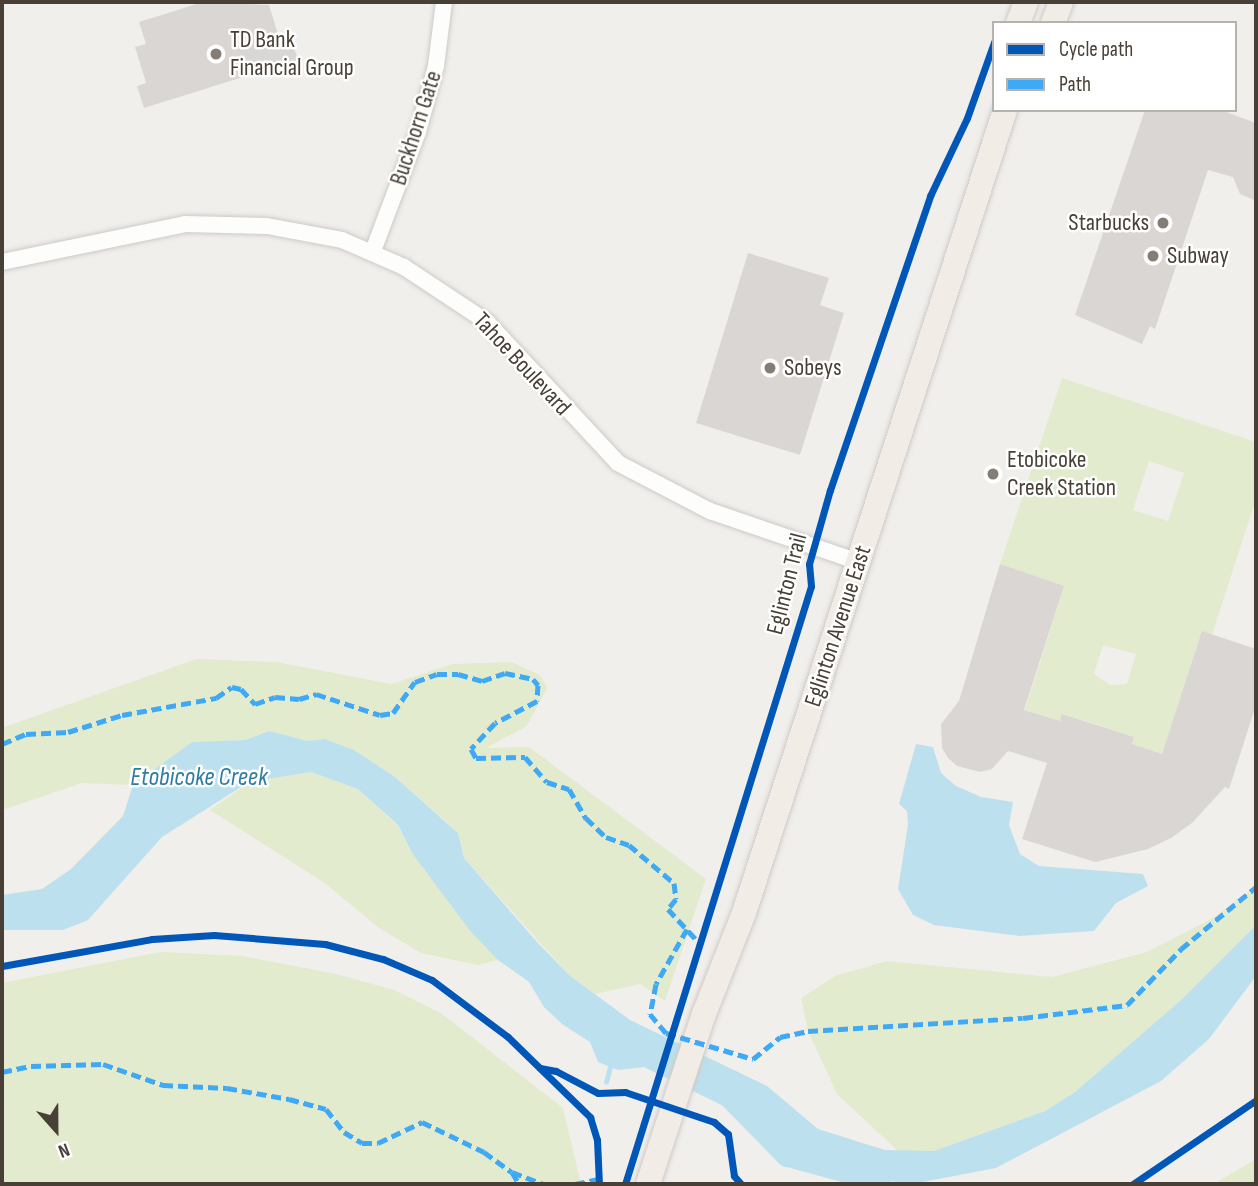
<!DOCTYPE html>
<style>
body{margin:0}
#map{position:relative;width:1258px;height:1186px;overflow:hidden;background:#f1efec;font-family:"Sofia Sans Condensed",sans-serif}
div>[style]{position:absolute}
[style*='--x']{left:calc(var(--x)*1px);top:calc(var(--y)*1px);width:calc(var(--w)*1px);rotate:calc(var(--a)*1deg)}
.green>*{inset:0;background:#e2ebcd}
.water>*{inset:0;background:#bde0ee}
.stream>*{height:4.5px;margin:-2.25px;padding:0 2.25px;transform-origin:2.25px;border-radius:2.25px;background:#bde0ee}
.river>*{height:26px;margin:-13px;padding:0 13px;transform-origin:13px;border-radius:13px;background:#bde0ee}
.building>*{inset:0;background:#dad6d3}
.roads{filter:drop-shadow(0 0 2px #cdcac7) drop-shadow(0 0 2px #cdcac7)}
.minor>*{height:16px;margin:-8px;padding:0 8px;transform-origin:8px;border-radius:8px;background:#fdfdfc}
.primary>*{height:24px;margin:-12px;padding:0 12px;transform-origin:12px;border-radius:12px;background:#f1ece5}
.quiet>*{height:5px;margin-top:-2.5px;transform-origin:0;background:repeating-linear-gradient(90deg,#3fa9f5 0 10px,transparent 0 15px)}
.cycleway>*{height:7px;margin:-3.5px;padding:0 3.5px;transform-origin:3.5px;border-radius:3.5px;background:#0057b8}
.dots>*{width:19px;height:19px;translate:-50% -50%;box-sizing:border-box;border:4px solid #fff;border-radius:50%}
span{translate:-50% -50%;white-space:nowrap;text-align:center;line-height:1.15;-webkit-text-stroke:5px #fff;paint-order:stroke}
.poi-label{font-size:24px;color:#484037}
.left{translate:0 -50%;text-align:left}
.right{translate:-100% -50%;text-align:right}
.street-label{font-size:24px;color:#484037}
.water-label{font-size:26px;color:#2f7da2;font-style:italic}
.frame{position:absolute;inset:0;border:4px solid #484037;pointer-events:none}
.legend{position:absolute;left:992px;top:21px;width:245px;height:91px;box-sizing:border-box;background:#fff;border:2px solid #b6b3af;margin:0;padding:9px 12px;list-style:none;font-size:21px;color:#484037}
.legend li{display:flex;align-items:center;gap:14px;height:35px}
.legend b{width:35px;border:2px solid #b6b3af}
.north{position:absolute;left:21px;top:1095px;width:70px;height:70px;-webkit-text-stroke:5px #fff;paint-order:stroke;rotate:159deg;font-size:19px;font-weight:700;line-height:28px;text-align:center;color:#484037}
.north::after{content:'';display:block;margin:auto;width:24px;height:32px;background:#484037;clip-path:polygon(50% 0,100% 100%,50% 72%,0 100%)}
</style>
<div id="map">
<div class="green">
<i style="clip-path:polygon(evenodd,1062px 378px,1256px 442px,1256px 499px,1212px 635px,1202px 632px,1162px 754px,1132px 744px,1134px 737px,1098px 725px,1063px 714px,1060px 721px,1025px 710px,1064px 587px,1000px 564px,1062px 378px,1149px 461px,1184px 473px,1168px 521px,1133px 510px,1149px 461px,1062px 378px,1103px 645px,1136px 654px,1127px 684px,1110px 685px,1094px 674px,1103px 645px)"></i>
<i style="clip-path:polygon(196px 659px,277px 662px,391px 684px,453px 664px,511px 662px,540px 675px,547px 688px,527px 726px,486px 748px,529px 747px,706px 879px,665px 1001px,640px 984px,595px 994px,569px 975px,464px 858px,458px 833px,449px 824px,395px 777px,354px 750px,325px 739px,308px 741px,269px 731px,245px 740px,193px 742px,133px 785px,82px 783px,2px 810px,2px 728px)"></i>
<i style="clip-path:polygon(311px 772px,358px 789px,398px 826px,412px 853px,498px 960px,478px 965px,421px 953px,379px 928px,326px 884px,210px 810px,249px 782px)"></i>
<i style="clip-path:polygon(1256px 886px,1256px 925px,1181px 1000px,1075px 1092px,1045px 1111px,934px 1151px,898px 1151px,837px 1094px,808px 1031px,801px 998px,835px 976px,887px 961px,1052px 977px,1147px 952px,1213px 918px)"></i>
<i style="clip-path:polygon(160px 952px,243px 956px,336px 974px,394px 990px,441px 1013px,563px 1108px,581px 1184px,2px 1184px,2px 983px)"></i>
<i style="clip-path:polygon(1256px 1159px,1256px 1184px,1214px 1184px)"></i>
</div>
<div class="water">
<i style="clip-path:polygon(269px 731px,308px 741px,325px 739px,354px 750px,395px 777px,458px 833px,464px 858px,537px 942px,569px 975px,630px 1020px,767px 1086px,818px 1129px,885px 1150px,934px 1151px,1045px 1111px,1075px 1092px,1181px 1000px,1256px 925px,1256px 976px,1209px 1039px,1161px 1081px,996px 1168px,912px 1184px,867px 1178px,794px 1147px,752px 1120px,644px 1067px,618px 1070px,598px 1062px,590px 1042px,562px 1024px,544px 1007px,529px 982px,498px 960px,471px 932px,412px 853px,398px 825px,358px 789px,311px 772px,249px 782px,162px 837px,88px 920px,63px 930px,2px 930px,2px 895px,42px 889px,71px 869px,123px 816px,133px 785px,192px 742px,245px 740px)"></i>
<i style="clip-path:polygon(916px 744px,933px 747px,941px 773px,956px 786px,981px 797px,1013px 802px,1009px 825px,1020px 854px,1039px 866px,1143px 874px,1148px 886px,1116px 903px,1094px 931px,1019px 936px,934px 925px,913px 915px,898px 889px,908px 825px,907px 811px,899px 804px)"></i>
</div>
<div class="stream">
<i style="--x:606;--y:1082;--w:20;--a:-75"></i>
</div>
<div class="river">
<i style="--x:732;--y:1097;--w:80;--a:45.5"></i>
<i style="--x:788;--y:1154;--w:81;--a:15.1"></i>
<i style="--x:866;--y:1175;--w:15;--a:-4"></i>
</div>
<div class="building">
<i style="clip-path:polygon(203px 2px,269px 5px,280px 41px,291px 38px,298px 60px,144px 108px,137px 86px,146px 83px,135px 47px,146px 44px,139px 22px)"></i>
<i style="clip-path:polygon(1145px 110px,1221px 110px,1256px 123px,1256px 201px,1240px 194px,1233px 177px,1208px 170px,1155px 329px,1150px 326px,1142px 344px,1075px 315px)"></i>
<i style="clip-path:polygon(748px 253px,829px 278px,820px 305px,844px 313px,800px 455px,696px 423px)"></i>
<i style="clip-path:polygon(1000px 564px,1064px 586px,1024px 710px,1060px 721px,1062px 714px,1134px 737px,1132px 744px,1162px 754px,1202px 631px,1256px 649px,1256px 705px,1229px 789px,1225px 787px,1192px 823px,1171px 838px,1148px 849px,1095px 862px,1022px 839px,1047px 763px,1008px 751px,992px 769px,980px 772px,957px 766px,948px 758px,942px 748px,941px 724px,959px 701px)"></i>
</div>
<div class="roads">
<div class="minor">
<i style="--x:373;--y:251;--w:127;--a:-69.3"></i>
<i style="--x:418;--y:132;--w:68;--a:-74.7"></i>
<i style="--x:436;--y:66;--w:64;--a:-82.9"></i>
<i style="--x:2;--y:262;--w:187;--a:-11.7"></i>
<i style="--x:185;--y:224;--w:82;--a:1.4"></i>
<i style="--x:267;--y:226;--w:76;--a:10.6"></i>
<i style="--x:342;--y:240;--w:68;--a:23.5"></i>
<i style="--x:404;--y:267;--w:100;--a:33.5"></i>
<i style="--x:487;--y:322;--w:192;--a:47.1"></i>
<i style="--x:618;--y:463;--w:104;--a:27.6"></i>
<i style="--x:710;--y:511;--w:157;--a:18.9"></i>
</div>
<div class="primary">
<i style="--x:1018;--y:23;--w:22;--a:-69"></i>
<i style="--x:1053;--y:23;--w:22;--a:-69"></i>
<i style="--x:648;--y:1184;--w:179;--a:-71.8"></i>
<i style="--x:704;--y:1014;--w:109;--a:-68.4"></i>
<i style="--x:744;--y:913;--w:844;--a:-71.99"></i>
</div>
</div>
<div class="quiet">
<i style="--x:2;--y:744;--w:26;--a:-23"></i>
<i style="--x:26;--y:734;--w:42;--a:-2.7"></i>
<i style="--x:68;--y:732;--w:57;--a:-17.5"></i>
<i style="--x:122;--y:715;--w:96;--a:-10.3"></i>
<i style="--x:216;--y:698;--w:19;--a:-35"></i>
<i style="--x:232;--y:687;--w:9;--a:13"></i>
<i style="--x:241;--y:689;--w:21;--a:47"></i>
<i style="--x:255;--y:704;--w:21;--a:-19"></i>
<i style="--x:275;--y:697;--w:24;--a:5"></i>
<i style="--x:299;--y:699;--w:18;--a:-16"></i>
<i style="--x:316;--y:694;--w:67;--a:18.2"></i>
<i style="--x:380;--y:715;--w:13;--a:-9"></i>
<i style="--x:393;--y:713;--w:38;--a:-55"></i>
<i style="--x:415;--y:682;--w:23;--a:-20"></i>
<i style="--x:437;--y:674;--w:21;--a:0"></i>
<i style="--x:458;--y:674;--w:25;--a:16"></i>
<i style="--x:482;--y:681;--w:24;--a:-19"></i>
<i style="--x:505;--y:673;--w:29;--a:12"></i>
<i style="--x:533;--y:679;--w:8;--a:50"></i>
<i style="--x:538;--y:685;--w:16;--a:94"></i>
<i style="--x:537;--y:701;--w:47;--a:152.4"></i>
<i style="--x:495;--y:723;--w:35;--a:133"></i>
<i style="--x:471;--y:749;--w:10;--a:61"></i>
<i style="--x:476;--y:758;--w:49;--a:-1.2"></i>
<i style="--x:525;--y:757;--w:33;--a:49"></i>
<i style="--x:547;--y:782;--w:23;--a:18"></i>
<i style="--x:569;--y:789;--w:34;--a:60"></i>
<i style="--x:586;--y:818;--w:28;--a:44"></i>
<i style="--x:606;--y:837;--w:24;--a:19"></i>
<i style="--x:629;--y:845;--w:59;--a:40.2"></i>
<i style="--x:674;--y:883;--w:16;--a:83"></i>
<i style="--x:676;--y:899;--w:13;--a:129"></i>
<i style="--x:668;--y:909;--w:50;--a:47.4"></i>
<i style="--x:687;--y:929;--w:63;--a:119.4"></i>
<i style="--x:656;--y:984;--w:31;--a:101"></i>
<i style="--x:650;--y:1014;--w:25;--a:50"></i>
<i style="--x:666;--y:1033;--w:91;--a:16.6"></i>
<i style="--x:753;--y:1059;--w:35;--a:-39"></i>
<i style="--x:780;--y:1037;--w:29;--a:-12"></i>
<i style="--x:808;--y:1031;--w:215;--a:-3.5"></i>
<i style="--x:1023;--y:1018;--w:105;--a:-7.1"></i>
<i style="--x:1127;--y:1005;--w:78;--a:-46"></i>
<i style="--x:1181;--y:949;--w:97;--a:-39.6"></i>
<i style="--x:2;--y:1072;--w:30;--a:-12"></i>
<i style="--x:31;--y:1066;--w:72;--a:-1.6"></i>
<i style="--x:103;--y:1064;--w:64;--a:19.3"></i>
<i style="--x:163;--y:1085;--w:64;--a:2.7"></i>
<i style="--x:227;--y:1088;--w:63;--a:10.1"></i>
<i style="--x:289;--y:1099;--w:38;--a:15"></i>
<i style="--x:326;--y:1109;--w:29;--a:52"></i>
<i style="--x:344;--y:1132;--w:21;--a:31"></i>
<i style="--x:362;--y:1143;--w:16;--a:0"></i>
<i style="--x:378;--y:1143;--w:49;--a:-25.5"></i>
<i style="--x:422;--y:1122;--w:69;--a:25.8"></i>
<i style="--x:484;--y:1152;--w:34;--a:36"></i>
<i style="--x:512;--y:1172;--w:14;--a:60"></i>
<i style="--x:512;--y:1172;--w:33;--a:21"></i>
<i style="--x:575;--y:1184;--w:24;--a:-12"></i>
</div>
<div class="cycleway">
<i style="--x:2;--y:966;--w:152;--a:-10.2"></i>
<i style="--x:152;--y:939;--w:62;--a:-3.7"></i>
<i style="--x:214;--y:935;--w:111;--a:4.6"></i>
<i style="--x:325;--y:944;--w:60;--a:14.5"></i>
<i style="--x:383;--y:959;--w:53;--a:23.2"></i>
<i style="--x:432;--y:980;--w:95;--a:36.9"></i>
<i style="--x:508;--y:1037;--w:115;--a:44.3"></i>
<i style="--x:590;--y:1117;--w:24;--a:73"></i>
<i style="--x:597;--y:1140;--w:44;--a:87.4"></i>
<i style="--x:540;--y:1068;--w:16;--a:11"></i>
<i style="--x:556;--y:1071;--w:47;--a:27.6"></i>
<i style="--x:598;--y:1093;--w:27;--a:-2"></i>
<i style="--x:625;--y:1092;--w:94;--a:18.6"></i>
<i style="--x:714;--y:1122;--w:18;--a:41"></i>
<i style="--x:728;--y:1134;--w:42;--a:81.9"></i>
<i style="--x:734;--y:1176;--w:11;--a:49"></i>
<i style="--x:625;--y:1184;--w:626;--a:-72.72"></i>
<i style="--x:811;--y:586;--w:22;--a:-95"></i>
<i style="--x:809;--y:564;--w:77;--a:-74.2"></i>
<i style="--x:830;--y:490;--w:311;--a:-71.2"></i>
<i style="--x:930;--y:196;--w:86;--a:-64.6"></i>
<i style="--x:967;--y:118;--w:81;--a:-70.4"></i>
<i style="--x:1133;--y:1184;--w:149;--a:-34.3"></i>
</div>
<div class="dots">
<i style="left:216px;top:54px;background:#837d76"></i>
<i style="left:1163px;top:223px;background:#837d76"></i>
<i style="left:1153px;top:256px;background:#837d76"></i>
<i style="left:770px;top:368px;background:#837d76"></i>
<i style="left:993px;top:474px;background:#837d76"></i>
</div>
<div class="poi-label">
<span class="left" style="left:230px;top:54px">TD Bank<br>Financial Group</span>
<span class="right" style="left:1149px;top:223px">Starbucks</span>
<span class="left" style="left:1167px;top:256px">Subway</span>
<span class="left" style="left:784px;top:368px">Sobeys</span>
<span class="left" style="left:1007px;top:474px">Etobicoke<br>Creek Station</span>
</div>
<div class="street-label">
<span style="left:416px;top:128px;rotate:-72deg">Buckhorn Gate</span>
<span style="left:522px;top:364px;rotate:47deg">Tahoe Boulevard</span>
<span style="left:787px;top:584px;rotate:-76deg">Eglinton Trail</span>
<span style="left:838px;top:626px;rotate:-72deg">Eglinton Avenue East</span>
</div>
<div class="water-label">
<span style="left:199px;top:778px">Etobicoke Creek</span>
</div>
<div class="frame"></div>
<ul class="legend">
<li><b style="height:9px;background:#0057b8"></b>Cycle path</li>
<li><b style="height:9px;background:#3fa9f5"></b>Path</li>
</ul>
<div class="north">N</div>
</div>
